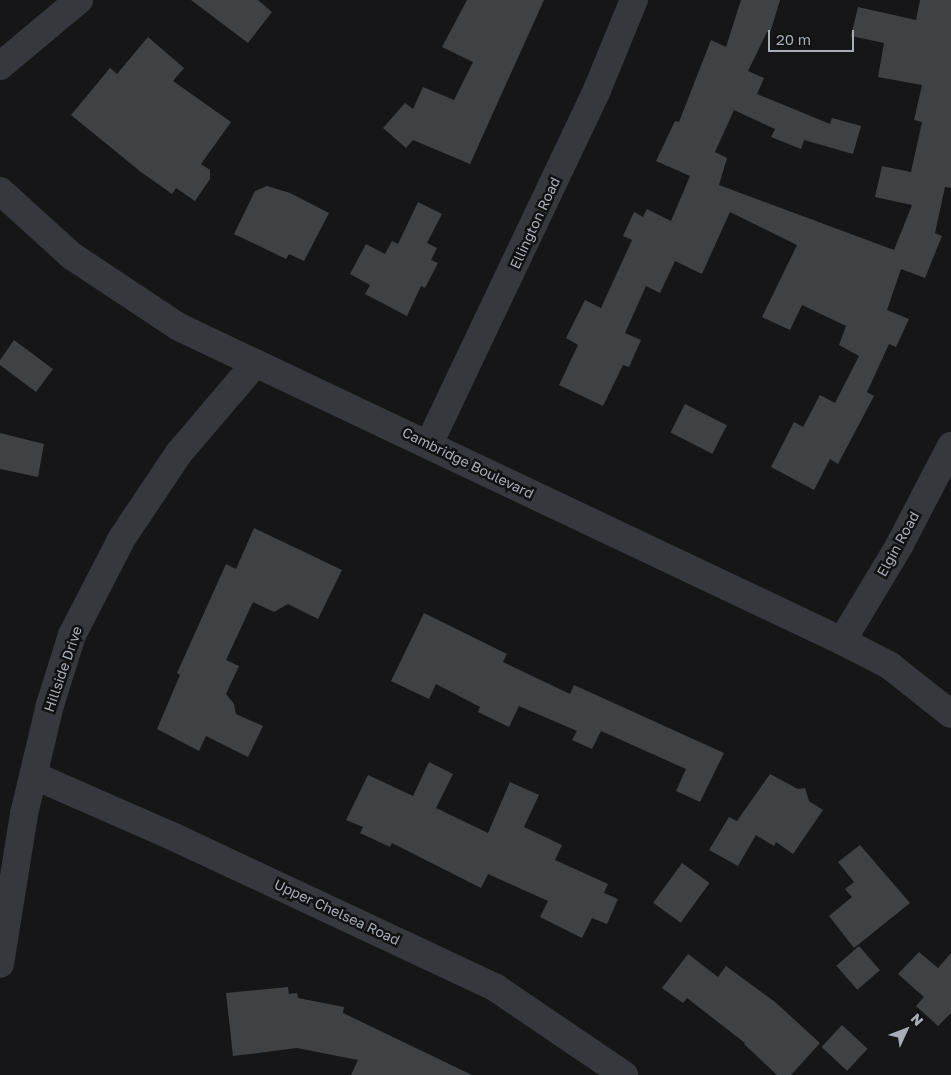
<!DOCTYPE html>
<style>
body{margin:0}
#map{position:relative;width:951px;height:1075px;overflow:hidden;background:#161618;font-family:"Golos Text",sans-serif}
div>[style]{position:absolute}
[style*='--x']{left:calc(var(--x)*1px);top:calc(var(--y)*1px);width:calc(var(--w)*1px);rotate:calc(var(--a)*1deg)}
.building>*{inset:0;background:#404145;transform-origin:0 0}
.minor>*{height:28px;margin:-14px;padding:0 14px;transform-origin:14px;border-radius:14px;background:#37383d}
.tertiary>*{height:28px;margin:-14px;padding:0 14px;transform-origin:14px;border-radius:14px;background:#37383d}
span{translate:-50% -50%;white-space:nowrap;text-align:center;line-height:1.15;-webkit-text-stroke:5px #111113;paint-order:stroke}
.street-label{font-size:14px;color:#a8adb8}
.north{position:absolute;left:881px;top:1005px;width:50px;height:50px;-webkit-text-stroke:4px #111113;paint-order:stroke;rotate:47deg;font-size:14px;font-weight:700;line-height:20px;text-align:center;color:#a8adb8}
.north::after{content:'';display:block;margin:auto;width:18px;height:22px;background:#a8adb8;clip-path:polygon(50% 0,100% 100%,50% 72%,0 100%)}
.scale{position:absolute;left:768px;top:30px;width:86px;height:22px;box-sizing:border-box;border:2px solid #a8adb8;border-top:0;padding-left:6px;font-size:15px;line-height:18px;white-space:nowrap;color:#a8adb8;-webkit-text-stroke:4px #111113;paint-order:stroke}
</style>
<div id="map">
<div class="building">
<i style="clip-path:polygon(191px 0,258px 0,272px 12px,248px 43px)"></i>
<i style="clip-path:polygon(467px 0,544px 0,470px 164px,413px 140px,406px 148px,383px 128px,405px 103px,413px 109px,423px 87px,454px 100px,473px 62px,442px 47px)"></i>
<i style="clip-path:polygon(741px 0,780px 0,770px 33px,767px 32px,748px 71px,764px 78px,757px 94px,830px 124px,832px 118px,861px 126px,853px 154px,804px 140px,801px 149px,771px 137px,775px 129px,734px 110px,715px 152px,727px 158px,719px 185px,894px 250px,912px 205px,875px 197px,882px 166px,911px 172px,922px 122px,914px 120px,922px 85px,878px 77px,884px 43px,851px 36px,858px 7px,916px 20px,920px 0,951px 0,951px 188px,945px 187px,935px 233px,942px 236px,925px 278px,901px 269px,887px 310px,909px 319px,896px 347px,889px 344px,867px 392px,874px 396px,838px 464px,830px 459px,814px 490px,771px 467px,794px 422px,803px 427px,820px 395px,835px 403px,859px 356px,839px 345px,846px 326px,802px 305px,790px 330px,762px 317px,797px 245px,730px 212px,702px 274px,675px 261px,660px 293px,646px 286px,625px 333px,641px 340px,629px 367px,623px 365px,603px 406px,559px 385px,578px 345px,566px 338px,585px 300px,601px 308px,632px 240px,623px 236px,634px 212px,643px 217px,647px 209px,671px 221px,690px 176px,656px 161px,675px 121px,679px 122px,711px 40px,726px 47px)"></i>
<i style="clip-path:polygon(148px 37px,184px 68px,173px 81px,231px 122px,201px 164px,210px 170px,210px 179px,195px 201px,176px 188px,172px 194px,141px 172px,71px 115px,110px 68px,117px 74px)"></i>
<i style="clip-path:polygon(267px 186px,290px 193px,329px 213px,304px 261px,289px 254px,286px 259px,234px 234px,255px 191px)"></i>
<i style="clip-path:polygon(418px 202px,442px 214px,427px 243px,437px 248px,431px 260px,438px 263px,425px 288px,421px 286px,407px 316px,365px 294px,370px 285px,350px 274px,366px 244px,385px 254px,392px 241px,398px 244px)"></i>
<i style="clip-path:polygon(14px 340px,53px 369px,36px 392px,0 365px,0 360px)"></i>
<i style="left:685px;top:404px;width:47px;height:32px;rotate:27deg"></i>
<i style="clip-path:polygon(0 433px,44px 444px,38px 477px,0 469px)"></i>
<i style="clip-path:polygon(254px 528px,342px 570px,318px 619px,288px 604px,274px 612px,253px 602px,226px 660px,239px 666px,226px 694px,234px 704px,236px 714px,263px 726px,248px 757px,206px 736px,199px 751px,157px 729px,180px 675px,177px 673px,226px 564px,236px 569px)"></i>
<i style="clip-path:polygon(424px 613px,507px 654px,503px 662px,570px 694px,574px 685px,724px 753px,700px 802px,676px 791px,686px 769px,601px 731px,592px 749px,572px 740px,577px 731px,519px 706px,509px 727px,478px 712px,480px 707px,436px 684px,429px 699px,391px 681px)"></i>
<i style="clip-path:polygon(429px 762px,453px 774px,436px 808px,488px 833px,510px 782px,539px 795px,524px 827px,562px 845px,555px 860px,608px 884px,604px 893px,618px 899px,607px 924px,592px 918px,582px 938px,540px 917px,548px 901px,488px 874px,481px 888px,392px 843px,390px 847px,360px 833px,363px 827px,346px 820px,368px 775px,413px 796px)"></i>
<i style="clip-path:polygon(770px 774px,798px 789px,805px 788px,809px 801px,823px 810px,793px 854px,776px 842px,774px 846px,756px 835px,738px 866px,709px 850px,729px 817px,737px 821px)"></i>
<i style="clip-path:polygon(860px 845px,910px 903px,854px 948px,829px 916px,852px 897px,845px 889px,854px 882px,838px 862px)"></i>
<i style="left:682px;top:863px;width:34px;height:49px;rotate:36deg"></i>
<i style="left:859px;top:946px;width:32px;height:30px;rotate:49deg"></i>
<i style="clip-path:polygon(919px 952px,938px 968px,951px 953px,951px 1013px,938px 1026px,916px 1006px,924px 997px,898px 974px)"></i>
<i style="clip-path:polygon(688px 954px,718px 977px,726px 966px,775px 1002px,820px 1043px,791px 1075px,777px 1075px,744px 1044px,745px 1043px,687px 998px,683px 1003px,662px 988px)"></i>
<i style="clip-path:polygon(288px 987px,289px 994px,297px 993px,298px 998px,344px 1007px,343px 1013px,472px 1075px,351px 1075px,358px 1060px,297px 1048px,233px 1056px,226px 993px)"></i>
<i style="left:842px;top:1025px;width:35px;height:30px;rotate:43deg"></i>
</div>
<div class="minor">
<i style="--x:0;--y:66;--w:103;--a:-39.9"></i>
<i style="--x:429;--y:444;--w:392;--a:-64.6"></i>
<i style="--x:597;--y:90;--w:97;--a:-67.7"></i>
<i style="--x:842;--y:641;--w:111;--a:-59"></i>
<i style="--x:899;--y:546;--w:113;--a:-62.5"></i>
<i style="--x:35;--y:776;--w:150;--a:23.7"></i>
<i style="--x:172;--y:836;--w:358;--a:25.1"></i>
<i style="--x:496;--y:988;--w:155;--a:34.2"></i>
<i style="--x:0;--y:964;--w:152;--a:-80.9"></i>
<i style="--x:24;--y:814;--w:112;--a:-76.6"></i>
<i style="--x:50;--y:705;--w:73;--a:-72.6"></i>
<i style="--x:72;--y:635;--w:109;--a:-62.7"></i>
<i style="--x:122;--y:538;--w:102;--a:-56.2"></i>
<i style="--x:179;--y:453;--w:116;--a:-49.6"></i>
</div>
<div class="tertiary">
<i style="--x:0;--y:191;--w:97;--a:42.1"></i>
<i style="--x:72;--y:256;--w:128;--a:33.6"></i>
<i style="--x:179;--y:327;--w:734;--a:25.34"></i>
<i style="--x:842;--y:641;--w:53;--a:27.1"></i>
<i style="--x:889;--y:665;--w:79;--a:38.3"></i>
</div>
<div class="street-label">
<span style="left:535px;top:223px;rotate:-65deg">Ellington Road</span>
<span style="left:468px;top:463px;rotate:26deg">Cambridge Boulevard</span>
<span style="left:898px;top:544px;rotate:-61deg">Elgin Road</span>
<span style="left:63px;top:669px;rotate:-71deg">Hillside Drive</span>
<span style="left:337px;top:912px;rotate:25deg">Upper Chelsea Road</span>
</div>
<div class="north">N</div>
<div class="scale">20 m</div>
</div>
